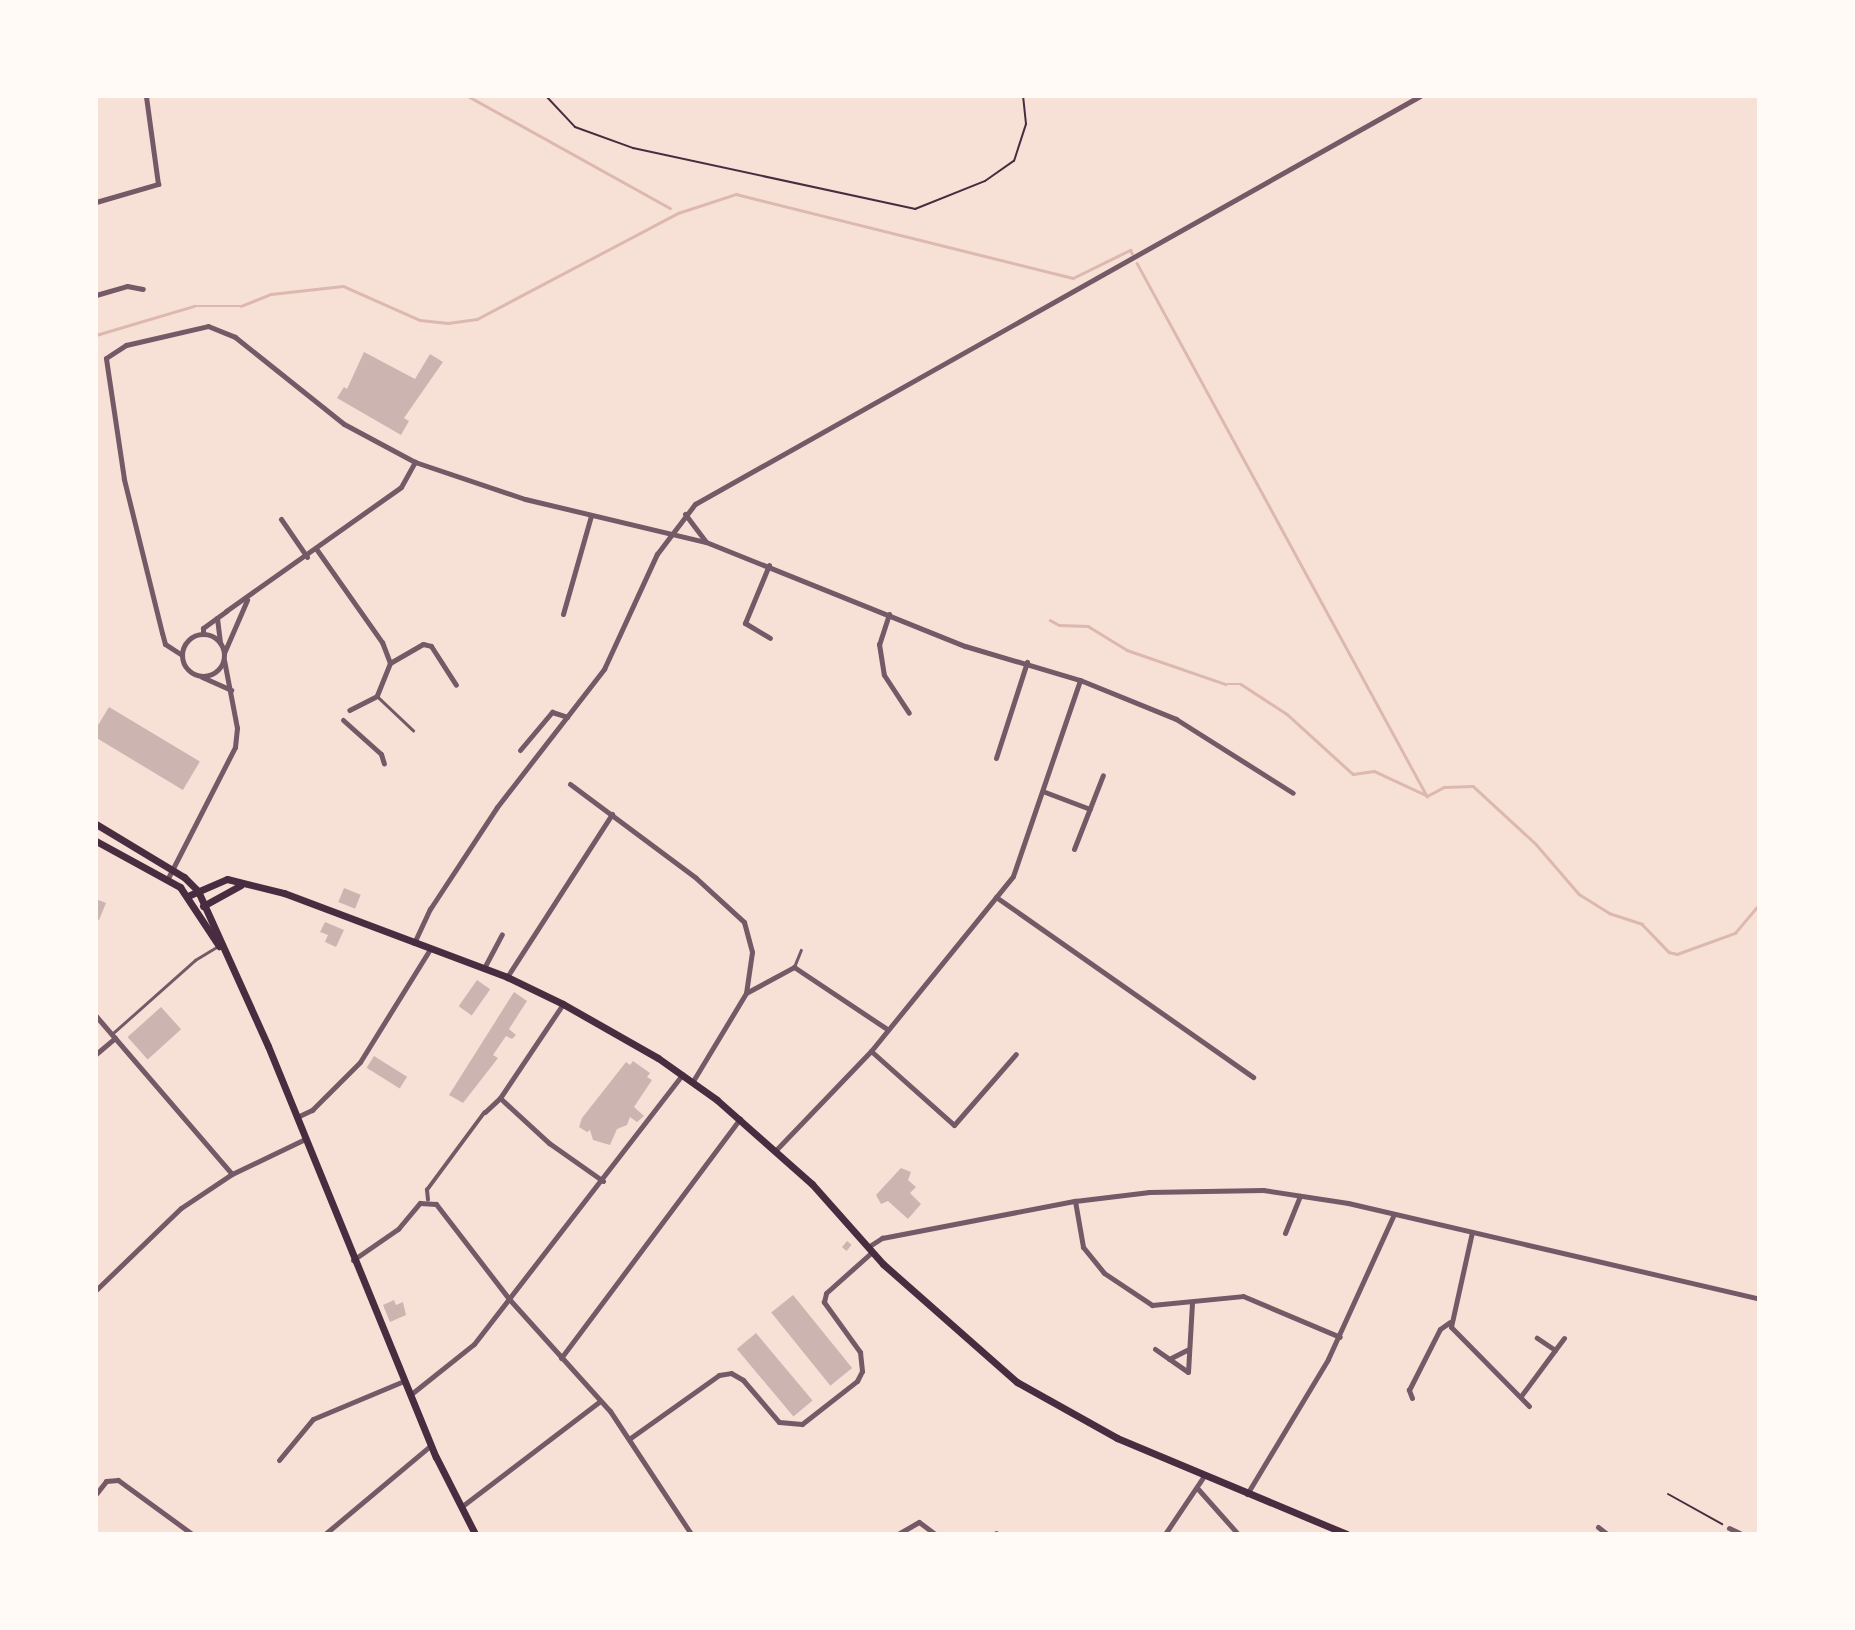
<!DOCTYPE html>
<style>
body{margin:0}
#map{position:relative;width:1855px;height:1630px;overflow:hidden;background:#f7e1d7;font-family:Cabin,sans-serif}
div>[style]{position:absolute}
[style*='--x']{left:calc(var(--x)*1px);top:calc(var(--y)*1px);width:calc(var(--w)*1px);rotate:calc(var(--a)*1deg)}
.stream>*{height:2.5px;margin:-1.25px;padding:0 1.25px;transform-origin:1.25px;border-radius:1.25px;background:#dcb8b0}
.building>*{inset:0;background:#ccb4b1;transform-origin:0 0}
.path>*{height:2px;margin:-1px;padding:0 1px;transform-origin:1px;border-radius:1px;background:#4a2c40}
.service>*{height:2.5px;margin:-1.25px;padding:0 1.25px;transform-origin:1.25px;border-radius:1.25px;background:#755966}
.pedestrian>*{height:3.5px;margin:-1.75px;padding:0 1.75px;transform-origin:1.75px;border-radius:1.75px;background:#755966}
.minor>*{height:5px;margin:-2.5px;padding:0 2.5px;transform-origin:2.5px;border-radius:2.5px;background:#755966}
.minor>.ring{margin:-2.5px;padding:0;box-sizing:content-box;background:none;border:5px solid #755966;border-radius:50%}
.secondary>*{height:7px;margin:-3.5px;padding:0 3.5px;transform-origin:3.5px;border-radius:3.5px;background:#4a2c40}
span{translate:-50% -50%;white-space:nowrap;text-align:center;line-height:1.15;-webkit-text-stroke:6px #fffaf5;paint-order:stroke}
.frame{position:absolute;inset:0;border:98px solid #fffaf5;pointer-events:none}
</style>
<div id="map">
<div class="stream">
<i style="--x:468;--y:96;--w:231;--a:29"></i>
<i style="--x:1137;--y:263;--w:607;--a:61.45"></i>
<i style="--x:96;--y:335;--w:102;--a:-16.5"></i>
<i style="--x:194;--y:306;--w:47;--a:0"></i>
<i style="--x:241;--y:306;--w:32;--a:-22"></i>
<i style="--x:271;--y:294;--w:72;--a:-6.3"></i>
<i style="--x:343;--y:286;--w:84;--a:23.8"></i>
<i style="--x:420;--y:320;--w:28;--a:6"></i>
<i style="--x:448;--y:323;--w:29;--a:-8"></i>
<i style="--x:477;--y:319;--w:227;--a:-27.8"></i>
<i style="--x:678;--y:213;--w:61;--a:-18.1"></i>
<i style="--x:736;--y:194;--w:347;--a:14"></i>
<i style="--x:1073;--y:278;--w:64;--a:-26.2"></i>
<i style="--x:1130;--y:250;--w:4;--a:56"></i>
<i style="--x:1050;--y:620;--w:10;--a:29"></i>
<i style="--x:1059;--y:625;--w:29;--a:2"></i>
<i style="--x:1088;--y:626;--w:46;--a:31.6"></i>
<i style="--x:1127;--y:650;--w:104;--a:19.1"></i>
<i style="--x:1225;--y:684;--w:16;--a:0"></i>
<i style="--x:1241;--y:684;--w:55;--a:33.1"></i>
<i style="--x:1287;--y:714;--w:89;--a:42.3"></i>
<i style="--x:1353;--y:774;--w:21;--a:-8"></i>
<i style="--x:1374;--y:771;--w:57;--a:24.8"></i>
<i style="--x:1427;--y:796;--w:19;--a:-28"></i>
<i style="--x:1444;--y:787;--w:29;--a:-2"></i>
<i style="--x:1473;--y:786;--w:86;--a:42.6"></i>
<i style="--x:1536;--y:844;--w:66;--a:49.3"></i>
<i style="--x:1579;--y:894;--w:36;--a:32"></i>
<i style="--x:1609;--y:913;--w:35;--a:18"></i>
<i style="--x:1642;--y:924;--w:39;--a:46"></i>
<i style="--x:1669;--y:952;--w:8;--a:14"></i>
<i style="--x:1677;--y:954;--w:62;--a:-19.9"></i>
<i style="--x:1735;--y:933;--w:38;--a:-50"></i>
</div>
<div class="building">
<i style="clip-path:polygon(364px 352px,415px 379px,430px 354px,443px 362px,404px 418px,409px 421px,401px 435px,337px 398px,344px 387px,347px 389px)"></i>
<i style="left:109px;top:707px;width:106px;height:33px;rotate:31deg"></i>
<i style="left:344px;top:888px;width:18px;height:15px;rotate:22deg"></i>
<i style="clip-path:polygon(96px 899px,106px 903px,99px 920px,96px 919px)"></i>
<i style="clip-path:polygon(325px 922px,344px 930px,336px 947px,325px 942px,328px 935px,320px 932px)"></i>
<i style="left:477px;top:980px;width:16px;height:32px;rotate:35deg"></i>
<i style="clip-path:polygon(514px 992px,527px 1001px,509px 1029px,516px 1035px,512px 1039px,506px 1036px,493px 1055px,498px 1058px,463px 1103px,449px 1095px)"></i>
<i style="left:161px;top:1007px;width:30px;height:45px;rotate:48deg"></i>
<i style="left:374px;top:1056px;width:39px;height:14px;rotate:32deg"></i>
<i style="clip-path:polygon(633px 1061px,650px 1073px,647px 1077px,652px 1080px,634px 1107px,644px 1116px,637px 1122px,630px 1117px,627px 1125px,617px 1129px,610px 1145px,593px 1140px,590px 1130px,587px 1132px,579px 1127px,582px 1118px,626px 1062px,630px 1065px)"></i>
<i style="clip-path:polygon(901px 1168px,911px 1172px,908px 1180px,916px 1187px,910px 1193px,921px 1204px,908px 1219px,888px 1201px,881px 1204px,876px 1195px)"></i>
<i style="left:847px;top:1241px;width:6px;height:8px;rotate:39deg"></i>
<i style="left:793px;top:1295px;width:94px;height:28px;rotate:51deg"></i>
<i style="clip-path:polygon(394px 1300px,396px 1305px,403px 1302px,406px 1315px,390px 1322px,383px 1305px)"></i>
<i style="left:756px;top:1333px;width:88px;height:25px;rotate:50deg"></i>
</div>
<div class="path">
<i style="--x:546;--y:96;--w:42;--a:46.9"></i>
<i style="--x:575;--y:127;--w:62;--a:19.9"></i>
<i style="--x:633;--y:148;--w:289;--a:12.2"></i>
<i style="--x:915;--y:209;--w:75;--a:-21.8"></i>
<i style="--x:985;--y:181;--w:35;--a:-35"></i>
<i style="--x:1014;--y:161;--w:39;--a:-72"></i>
<i style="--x:1026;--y:124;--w:28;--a:-96"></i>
<i style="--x:1668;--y:1494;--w:62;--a:29.1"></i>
</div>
<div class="service">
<i style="--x:377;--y:696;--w:50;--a:43.4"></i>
<i style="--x:794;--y:967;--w:18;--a:-68"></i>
<i style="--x:112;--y:1034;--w:111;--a:-41.7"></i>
<i style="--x:195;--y:960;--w:26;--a:-31"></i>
</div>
<div class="pedestrian">
<i style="--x:428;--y:1200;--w:10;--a:-96"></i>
<i style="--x:427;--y:1190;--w:96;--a:-53.5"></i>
</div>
<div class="minor">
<i style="--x:96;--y:202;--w:65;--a:-16.2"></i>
<i style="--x:158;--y:184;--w:89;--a:-97.8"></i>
<i style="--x:96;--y:295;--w:32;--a:-16"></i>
<i style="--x:127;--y:286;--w:16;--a:11"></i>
<i style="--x:685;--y:514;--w:35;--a:53"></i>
<i style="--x:281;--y:519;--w:46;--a:55.6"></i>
<i style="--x:317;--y:550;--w:113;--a:54.8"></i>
<i style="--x:382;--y:642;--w:22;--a:69"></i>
<i style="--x:390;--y:663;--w:35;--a:112"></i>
<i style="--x:377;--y:696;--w:31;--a:153"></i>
<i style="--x:769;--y:565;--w:63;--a:112.5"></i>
<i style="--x:745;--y:623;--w:29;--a:31"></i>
<i style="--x:563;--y:614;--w:102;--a:-74.1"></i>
<i style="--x:889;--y:614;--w:32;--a:108"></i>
<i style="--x:879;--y:644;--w:31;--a:81"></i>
<i style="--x:884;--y:675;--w:45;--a:56.7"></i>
<i style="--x:217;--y:618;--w:25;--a:83"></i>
<i style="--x:203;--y:634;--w:6;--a:-90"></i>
<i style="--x:203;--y:628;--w:29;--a:-36"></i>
<i style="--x:226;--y:611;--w:214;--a:-35.3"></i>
<i style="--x:401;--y:487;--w:29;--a:-61"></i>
<i class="ring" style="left:182px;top:634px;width:37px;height:37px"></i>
<i style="--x:224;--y:653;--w:58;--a:-66.5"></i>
<i style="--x:182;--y:655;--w:20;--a:-147"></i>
<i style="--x:165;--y:644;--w:11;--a:-105"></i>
<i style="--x:162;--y:633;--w:159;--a:-103.9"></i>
<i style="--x:124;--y:479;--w:122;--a:-98.5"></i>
<i style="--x:106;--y:358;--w:24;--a:-33"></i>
<i style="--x:126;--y:345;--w:84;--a:-13"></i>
<i style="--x:208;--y:326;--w:29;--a:22"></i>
<i style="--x:235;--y:337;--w:139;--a:38.6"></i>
<i style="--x:344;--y:424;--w:81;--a:28.2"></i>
<i style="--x:415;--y:462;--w:116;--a:18.6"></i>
<i style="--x:525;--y:499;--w:186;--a:13.4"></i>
<i style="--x:706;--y:542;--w:279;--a:21.9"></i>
<i style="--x:965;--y:646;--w:120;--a:16.5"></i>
<i style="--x:1080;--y:680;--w:104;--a:22.1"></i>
<i style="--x:1176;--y:719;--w:138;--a:32.3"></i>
<i style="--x:390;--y:663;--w:38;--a:-30"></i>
<i style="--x:423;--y:644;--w:8;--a:14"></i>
<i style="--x:431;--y:646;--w:46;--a:57.3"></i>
<i style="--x:202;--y:677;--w:32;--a:24"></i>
<i style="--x:343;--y:720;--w:51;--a:41.8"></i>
<i style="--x:381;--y:754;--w:10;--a:73"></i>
<i style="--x:520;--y:750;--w:50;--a:-49.9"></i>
<i style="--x:552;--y:712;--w:16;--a:18"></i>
<i style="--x:996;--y:758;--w:101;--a:-72.1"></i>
<i style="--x:570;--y:784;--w:157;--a:36.7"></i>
<i style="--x:696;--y:878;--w:65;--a:42.5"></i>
<i style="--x:744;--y:922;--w:31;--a:75"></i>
<i style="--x:752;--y:952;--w:41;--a:98.3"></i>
<i style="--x:1045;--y:792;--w:48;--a:20.7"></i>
<i style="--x:1074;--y:849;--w:79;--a:-68.6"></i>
<i style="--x:167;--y:880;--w:149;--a:-62.9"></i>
<i style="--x:235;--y:747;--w:19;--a:-84"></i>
<i style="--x:237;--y:728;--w:69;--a:-100.8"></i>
<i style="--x:996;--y:897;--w:314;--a:35"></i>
<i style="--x:414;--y:943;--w:38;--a:-65"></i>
<i style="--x:430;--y:909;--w:122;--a:-56.7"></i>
<i style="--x:497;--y:807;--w:175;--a:-52.2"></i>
<i style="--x:604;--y:669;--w:127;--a:-65.3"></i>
<i style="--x:657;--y:554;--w:63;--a:-52.8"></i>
<i style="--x:695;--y:504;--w:832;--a:-29.37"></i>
<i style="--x:484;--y:968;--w:38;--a:-62"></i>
<i style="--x:507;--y:977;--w:194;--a:-57.2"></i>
<i style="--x:96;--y:1016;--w:208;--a:49.3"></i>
<i style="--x:871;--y:1051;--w:111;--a:41.7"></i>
<i style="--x:954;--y:1125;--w:94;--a:-48.9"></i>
<i style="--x:96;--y:1054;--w:25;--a:-40"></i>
<i style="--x:693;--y:1081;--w:103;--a:-58.9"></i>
<i style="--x:746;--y:993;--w:55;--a:-28.4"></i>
<i style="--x:794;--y:967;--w:112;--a:33.7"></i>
<i style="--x:500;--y:1098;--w:67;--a:42.6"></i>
<i style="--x:549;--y:1143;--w:66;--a:35.1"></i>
<i style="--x:485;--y:1112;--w:21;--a:-43"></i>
<i style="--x:500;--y:1098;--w:113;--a:-56.2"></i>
<i style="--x:297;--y:1117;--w:17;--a:-25"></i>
<i style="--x:312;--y:1110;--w:68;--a:-45"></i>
<i style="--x:360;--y:1062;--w:133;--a:-58.2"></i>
<i style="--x:775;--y:1151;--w:139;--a:-46.2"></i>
<i style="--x:871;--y:1051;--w:225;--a:-50.9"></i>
<i style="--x:1013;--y:876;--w:207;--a:-71.1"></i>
<i style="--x:1075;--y:1201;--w:47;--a:80.1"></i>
<i style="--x:1083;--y:1247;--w:33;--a:51"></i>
<i style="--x:1104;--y:1273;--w:58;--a:33.7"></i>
<i style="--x:1152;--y:1305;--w:91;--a:-5.6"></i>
<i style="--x:1243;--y:1296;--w:105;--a:22.9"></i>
<i style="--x:1472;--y:1232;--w:97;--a:102.5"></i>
<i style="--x:1451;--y:1327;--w:111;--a:45.4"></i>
<i style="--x:1285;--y:1233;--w:40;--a:-68"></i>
<i style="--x:868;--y:1247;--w:17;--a:-33"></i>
<i style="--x:882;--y:1238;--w:197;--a:-10.9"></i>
<i style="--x:1075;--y:1201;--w:75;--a:-6.9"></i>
<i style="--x:1149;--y:1192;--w:114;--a:-1"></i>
<i style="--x:1263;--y:1190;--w:86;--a:8.7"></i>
<i style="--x:1348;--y:1203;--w:422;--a:13.1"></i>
<i style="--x:353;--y:1260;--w:55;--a:-34.6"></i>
<i style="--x:398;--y:1229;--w:34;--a:-50"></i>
<i style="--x:420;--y:1203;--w:16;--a:4"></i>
<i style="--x:436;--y:1204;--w:121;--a:52.4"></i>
<i style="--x:510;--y:1300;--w:149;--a:48"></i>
<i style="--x:610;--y:1411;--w:147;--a:56.6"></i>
<i style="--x:96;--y:1290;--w:118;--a:-44"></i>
<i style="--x:181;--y:1208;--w:61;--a:-33.7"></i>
<i style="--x:232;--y:1174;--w:81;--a:-25.6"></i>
<i style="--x:1155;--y:1349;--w:40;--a:34.9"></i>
<i style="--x:1188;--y:1372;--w:70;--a:-86.7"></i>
<i style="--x:1555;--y:1350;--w:15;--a:-53"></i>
<i style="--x:561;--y:1358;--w:299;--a:-53.2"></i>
<i style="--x:1169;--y:1359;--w:20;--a:-27"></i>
<i style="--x:410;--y:1395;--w:82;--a:-38.6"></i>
<i style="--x:474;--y:1344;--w:341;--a:-52.3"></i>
<i style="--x:1521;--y:1396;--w:57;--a:-53.5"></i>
<i style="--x:1555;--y:1350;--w:22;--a:-146"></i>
<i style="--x:1412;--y:1398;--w:9;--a:-111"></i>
<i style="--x:1409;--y:1390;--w:68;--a:-63.1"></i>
<i style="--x:1440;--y:1329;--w:12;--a:-35"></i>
<i style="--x:629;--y:1439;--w:110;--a:-35.4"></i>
<i style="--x:719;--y:1375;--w:12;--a:-9"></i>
<i style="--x:731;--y:1373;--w:14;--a:30"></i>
<i style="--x:743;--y:1380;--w:55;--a:49.4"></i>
<i style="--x:779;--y:1422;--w:23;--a:5"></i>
<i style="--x:802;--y:1424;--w:70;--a:-38"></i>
<i style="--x:857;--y:1381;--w:11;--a:-63"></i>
<i style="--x:862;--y:1371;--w:19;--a:-96"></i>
<i style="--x:860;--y:1352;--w:62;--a:-125.8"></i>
<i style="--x:824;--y:1302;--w:9;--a:-77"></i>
<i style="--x:826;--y:1293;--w:62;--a:-41.7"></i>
<i style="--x:279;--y:1460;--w:53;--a:-50.3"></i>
<i style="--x:313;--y:1419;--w:99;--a:-22.7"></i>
<i style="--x:1198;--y:1489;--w:60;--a:48.4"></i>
<i style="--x:96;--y:1494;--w:16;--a:-52"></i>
<i style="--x:106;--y:1481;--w:12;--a:-5"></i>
<i style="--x:118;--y:1480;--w:92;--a:36.1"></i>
<i style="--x:1247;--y:1494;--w:157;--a:-59"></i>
<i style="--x:1328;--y:1359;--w:159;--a:-65.5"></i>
<i style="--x:461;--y:1507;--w:175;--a:-37.3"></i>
<i style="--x:1598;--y:1527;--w:11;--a:38"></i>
<i style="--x:1729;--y:1528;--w:14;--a:25"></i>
<i style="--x:996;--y:1533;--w:1;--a:90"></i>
<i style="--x:325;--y:1534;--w:138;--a:-40"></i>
<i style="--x:898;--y:1534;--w:24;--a:-30"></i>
<i style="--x:919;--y:1522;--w:20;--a:37"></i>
<i style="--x:1165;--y:1534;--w:70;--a:-56.1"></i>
</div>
<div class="secondary">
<i style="--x:96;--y:824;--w:103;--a:31.1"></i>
<i style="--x:184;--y:877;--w:20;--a:45"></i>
<i style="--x:198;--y:891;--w:170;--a:65.7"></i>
<i style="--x:268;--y:1046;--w:444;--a:67.8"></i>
<i style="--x:436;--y:1457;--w:86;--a:63.1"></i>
<i style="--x:96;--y:841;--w:96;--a:28.7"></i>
<i style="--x:180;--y:887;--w:71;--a:56.5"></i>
<i style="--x:190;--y:895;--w:40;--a:-23.4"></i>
<i style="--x:227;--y:879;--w:59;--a:13.8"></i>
<i style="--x:284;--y:893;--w:238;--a:20.6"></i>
<i style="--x:507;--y:977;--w:62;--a:25.7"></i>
<i style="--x:563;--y:1004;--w:109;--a:29.6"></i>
<i style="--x:658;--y:1058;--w:72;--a:35.4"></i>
<i style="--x:717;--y:1100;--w:127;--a:41.5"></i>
<i style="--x:812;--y:1184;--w:107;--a:48.4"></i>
<i style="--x:883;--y:1264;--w:179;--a:41.4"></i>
<i style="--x:1017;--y:1382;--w:115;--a:29.2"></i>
<i style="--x:1117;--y:1438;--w:249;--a:22.7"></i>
<i style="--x:203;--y:906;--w:43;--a:-28.9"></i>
</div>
<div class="frame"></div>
</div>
